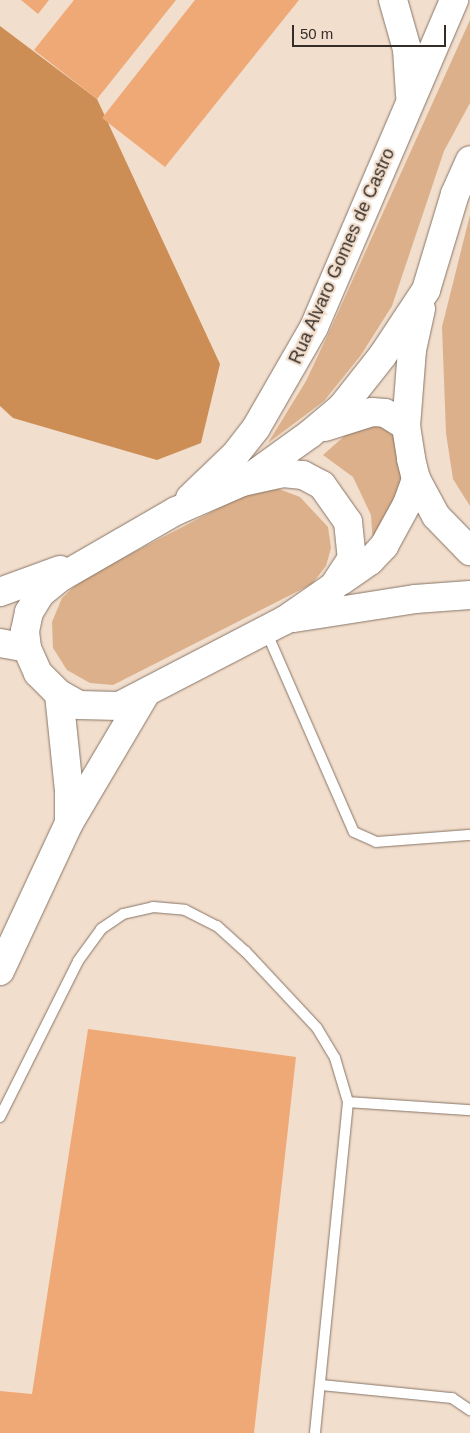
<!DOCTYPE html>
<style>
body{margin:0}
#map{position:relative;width:470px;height:1433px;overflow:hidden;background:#f2decd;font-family:Helvetica,sans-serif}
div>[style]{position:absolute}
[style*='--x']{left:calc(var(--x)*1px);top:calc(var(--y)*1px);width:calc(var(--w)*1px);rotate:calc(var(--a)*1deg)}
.green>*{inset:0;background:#dbb08b}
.forest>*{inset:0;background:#cc8e55}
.building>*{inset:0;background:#eea976}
.roads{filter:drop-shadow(0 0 1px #877566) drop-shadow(0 0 1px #877566)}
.lane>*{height:10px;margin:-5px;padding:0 5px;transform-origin:5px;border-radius:5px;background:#fff}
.secondary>*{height:28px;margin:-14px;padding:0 14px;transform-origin:14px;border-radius:14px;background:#fff}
span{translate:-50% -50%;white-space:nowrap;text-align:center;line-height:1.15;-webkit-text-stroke:4.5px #f2decd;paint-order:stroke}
.street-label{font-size:18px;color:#352e28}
.scale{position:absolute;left:292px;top:25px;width:154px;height:22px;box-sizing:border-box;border:2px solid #352e28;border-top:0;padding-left:6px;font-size:15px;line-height:18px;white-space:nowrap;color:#352e28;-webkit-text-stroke:4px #f2decd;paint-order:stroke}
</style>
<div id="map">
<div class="green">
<i style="clip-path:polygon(470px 20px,470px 103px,444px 151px,392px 306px,361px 355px,324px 401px,268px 443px,306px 381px,331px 328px)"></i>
<i style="clip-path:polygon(470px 215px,470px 506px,453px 479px,446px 433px,442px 327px)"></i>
<i style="clip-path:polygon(375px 416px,400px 434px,403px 476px,389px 520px,373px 544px,371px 515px,353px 477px,323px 455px,359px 423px)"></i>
<i style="clip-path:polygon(279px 489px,300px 497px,328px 527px,331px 548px,326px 566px,312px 584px,113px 685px,90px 683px,67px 670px,53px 648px,52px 622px,62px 598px,82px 579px,248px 493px)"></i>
</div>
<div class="forest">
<i style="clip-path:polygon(0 26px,97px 99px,220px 364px,201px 443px,157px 460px,13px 418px,0 406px)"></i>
</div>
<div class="building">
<i style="clip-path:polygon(21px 0,49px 0,38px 14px)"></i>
<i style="clip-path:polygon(74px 0,176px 0,97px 99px,34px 50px)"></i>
<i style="clip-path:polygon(195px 0,299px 0,165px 167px,102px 118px)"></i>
<i style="clip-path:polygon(88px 1029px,296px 1057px,254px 1433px,0 1433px,0 1391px,32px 1394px)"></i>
</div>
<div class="roads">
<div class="lane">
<i style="--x:266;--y:631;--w:219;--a:66.4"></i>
<i style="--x:354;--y:832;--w:24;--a:24"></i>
<i style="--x:376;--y:842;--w:94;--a:-4.3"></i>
<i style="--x:348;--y:1102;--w:122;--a:3.8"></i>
<i style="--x:0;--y:1117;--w:174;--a:-63.4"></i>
<i style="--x:78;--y:961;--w:39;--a:-54"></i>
<i style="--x:101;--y:929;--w:27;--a:-34"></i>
<i style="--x:123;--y:914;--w:31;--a:-13"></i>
<i style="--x:153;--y:907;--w:32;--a:5"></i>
<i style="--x:185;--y:910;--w:36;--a:27"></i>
<i style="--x:217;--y:926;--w:38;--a:42"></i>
<i style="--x:245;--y:951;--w:105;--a:46.9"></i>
<i style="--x:317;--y:1028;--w:35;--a:59"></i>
<i style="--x:335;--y:1058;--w:46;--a:73.5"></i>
<i style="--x:348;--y:1102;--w:333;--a:95.7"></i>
<i style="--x:321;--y:1385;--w:132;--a:5.7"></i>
<i style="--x:452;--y:1398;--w:22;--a:34"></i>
</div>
<div class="secondary">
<i style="--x:393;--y:0;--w:51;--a:74.1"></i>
<i style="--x:407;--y:49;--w:46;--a:86.3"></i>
<i style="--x:421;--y:309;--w:42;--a:102.4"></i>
<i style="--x:412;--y:350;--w:76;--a:94.5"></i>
<i style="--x:406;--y:426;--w:33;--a:81"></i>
<i style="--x:411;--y:459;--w:21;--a:76"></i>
<i style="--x:416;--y:479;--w:42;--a:61.6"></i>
<i style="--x:436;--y:516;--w:49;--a:45.8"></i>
<i style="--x:325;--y:427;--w:49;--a:-17.7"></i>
<i style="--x:372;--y:412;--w:13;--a:4"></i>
<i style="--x:385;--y:413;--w:25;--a:32"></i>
<i style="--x:283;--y:473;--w:20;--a:6"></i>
<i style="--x:303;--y:475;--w:21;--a:28"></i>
<i style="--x:322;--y:485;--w:45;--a:54.9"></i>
<i style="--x:348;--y:522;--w:36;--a:84"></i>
<i style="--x:352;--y:558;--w:33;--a:123"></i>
<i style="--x:334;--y:586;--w:60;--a:145.2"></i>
<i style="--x:285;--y:620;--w:187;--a:152.6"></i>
<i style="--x:119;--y:706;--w:40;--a:-178.6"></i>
<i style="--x:79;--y:705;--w:23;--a:-151"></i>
<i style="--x:59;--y:694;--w:30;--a:-135"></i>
<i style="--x:38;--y:673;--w:27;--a:-114"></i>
<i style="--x:27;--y:648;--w:17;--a:-97"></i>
<i style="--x:25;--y:631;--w:19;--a:-78"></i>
<i style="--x:29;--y:612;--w:22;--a:-58"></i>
<i style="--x:41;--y:593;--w:22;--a:-39"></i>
<i style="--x:58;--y:579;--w:136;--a:-30"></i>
<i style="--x:176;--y:511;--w:72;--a:-23.7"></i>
<i style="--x:242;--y:482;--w:42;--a:-12.4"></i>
<i style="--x:253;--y:475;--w:70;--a:-35.7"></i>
<i style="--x:310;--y:434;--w:42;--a:-40.2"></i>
<i style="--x:342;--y:407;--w:66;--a:-51.7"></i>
<i style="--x:383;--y:355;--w:78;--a:-56.5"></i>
<i style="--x:426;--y:290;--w:100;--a:-73.2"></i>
<i style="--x:455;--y:194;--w:37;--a:-66"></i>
<i style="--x:190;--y:498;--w:62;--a:-43.7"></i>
<i style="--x:235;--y:455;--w:34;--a:-52"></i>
<i style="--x:256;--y:428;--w:116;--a:-60.1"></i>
<i style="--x:314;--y:327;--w:356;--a:-66.8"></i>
<i style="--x:341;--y:581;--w:35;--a:-35"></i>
<i style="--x:370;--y:561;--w:21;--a:-47"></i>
<i style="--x:384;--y:546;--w:48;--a:-61.3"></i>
<i style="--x:407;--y:504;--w:27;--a:-70"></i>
<i style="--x:0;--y:592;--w:64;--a:-20.1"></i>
<i style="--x:294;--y:618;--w:122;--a:-8.9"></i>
<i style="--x:415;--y:599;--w:55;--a:-4.2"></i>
<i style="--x:0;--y:643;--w:27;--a:10"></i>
<i style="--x:59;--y:694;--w:98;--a:84.1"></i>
<i style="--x:69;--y:791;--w:32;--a:90"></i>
<i style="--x:0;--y:971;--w:163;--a:-65"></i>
<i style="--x:69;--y:823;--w:151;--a:-59.4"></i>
</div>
</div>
<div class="street-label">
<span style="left:342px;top:256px;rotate:-66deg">Rua Alvaro Gomes de Castro</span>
</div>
<div class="scale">50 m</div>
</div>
